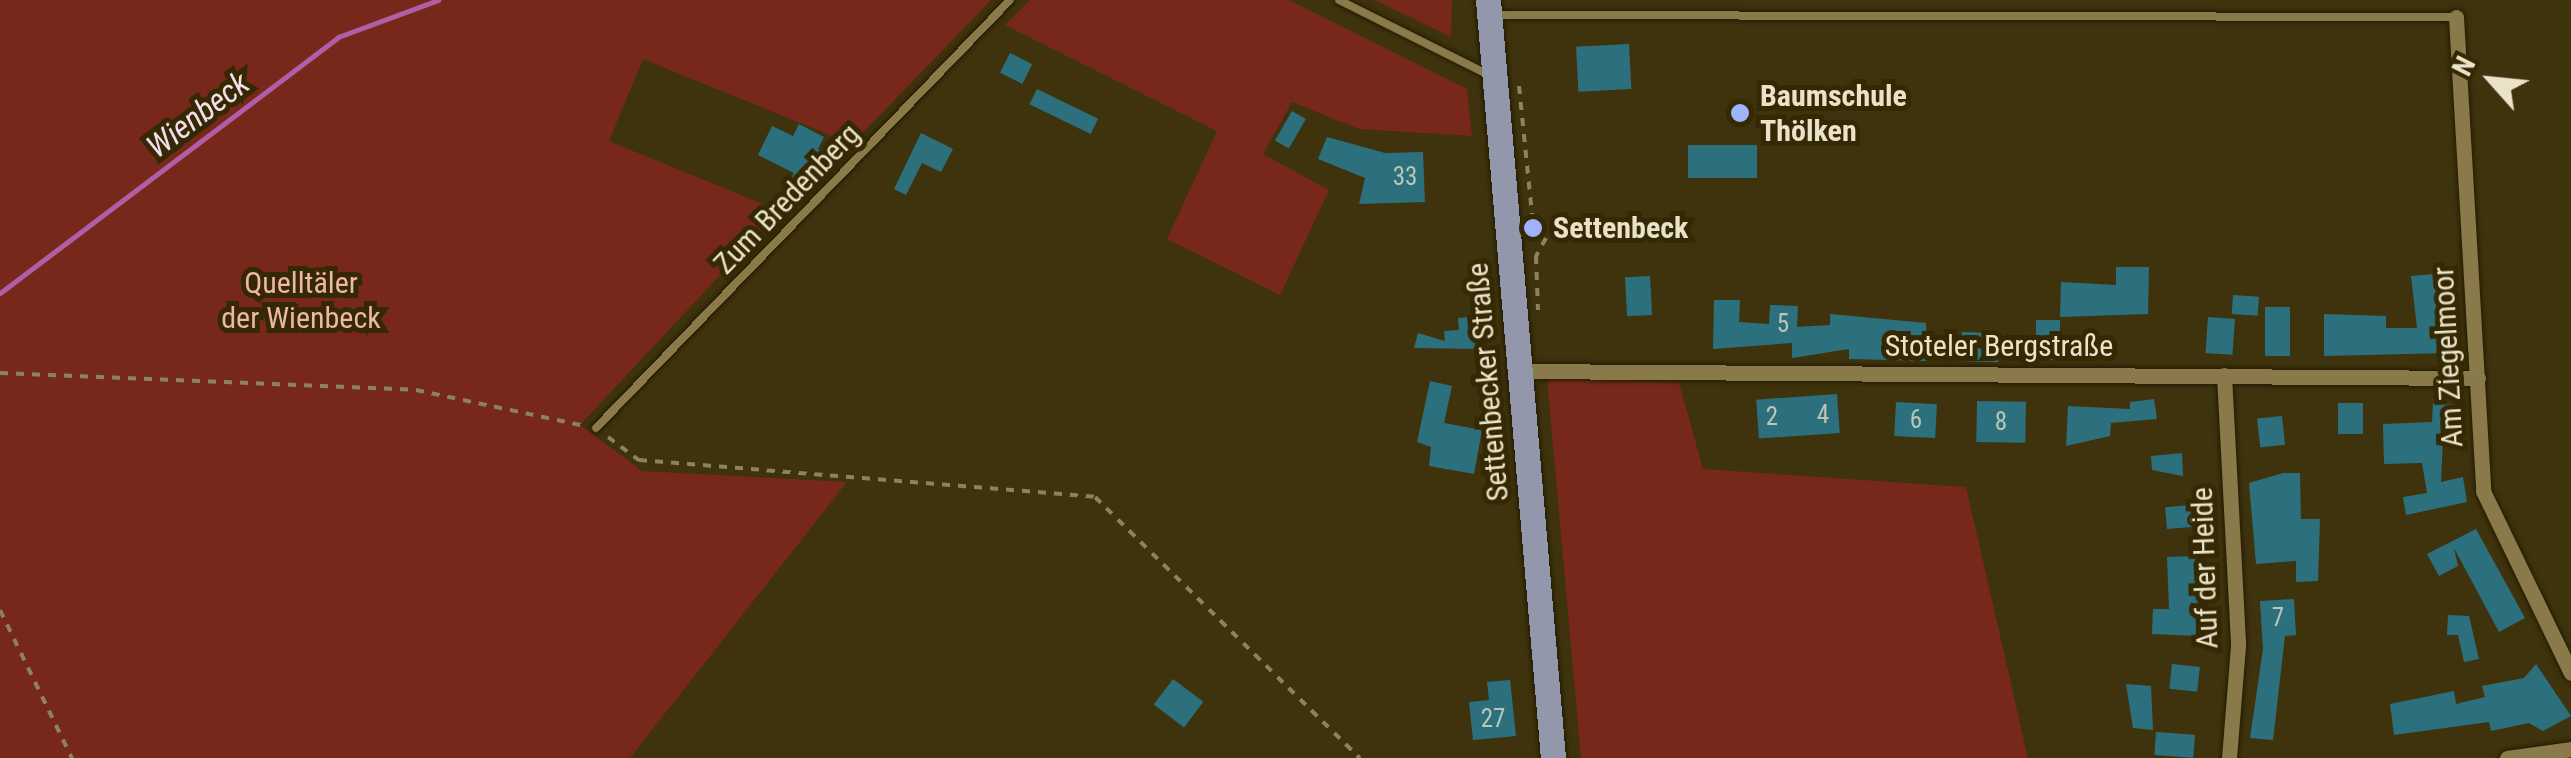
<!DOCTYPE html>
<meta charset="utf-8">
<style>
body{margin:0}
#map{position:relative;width:2571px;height:758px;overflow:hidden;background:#3e330d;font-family:"Roboto Condensed",sans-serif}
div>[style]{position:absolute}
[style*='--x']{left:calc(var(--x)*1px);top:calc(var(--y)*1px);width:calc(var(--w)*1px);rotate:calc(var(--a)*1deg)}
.green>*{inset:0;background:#78281a}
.stream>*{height:5px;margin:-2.5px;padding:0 2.5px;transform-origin:2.5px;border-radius:2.5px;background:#b05ea5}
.building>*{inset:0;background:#2d707d;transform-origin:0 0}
.path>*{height:4px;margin-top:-2px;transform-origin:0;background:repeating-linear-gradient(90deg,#8c8262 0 8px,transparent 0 16px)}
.roads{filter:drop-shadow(0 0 2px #231b02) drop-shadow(0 0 2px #231b02)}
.lane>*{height:8px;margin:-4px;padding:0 4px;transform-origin:4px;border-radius:4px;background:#8a7a4a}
.street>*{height:15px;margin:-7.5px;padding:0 7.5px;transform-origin:7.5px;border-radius:7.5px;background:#8a7a4a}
.primary>*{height:25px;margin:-12.5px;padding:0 12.5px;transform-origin:12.5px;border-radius:12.5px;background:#9297ac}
.dots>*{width:28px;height:28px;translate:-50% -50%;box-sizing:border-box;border:5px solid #342902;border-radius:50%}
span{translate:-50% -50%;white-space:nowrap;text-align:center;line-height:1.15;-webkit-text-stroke:10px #342902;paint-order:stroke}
.number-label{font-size:25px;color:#bbc6b6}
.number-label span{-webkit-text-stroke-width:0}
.poi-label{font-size:30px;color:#eae2c9;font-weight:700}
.left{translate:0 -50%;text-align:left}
.street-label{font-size:30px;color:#eae2c9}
.park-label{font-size:30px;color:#eeb5a9}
.water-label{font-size:32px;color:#f3ddef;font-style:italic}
.north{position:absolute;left:2441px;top:30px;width:100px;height:100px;-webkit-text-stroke:8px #342902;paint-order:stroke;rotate:297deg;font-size:28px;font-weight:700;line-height:40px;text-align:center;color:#eae2c9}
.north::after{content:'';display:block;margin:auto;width:35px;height:45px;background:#eae2c9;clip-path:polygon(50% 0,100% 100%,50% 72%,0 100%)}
</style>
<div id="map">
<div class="green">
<i style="clip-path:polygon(0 0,991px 0,852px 144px,643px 59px,609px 141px,780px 211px,580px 425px,642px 471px,847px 482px,630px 758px,0 758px)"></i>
<i style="clip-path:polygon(1030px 0,1289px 0,1467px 89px,1472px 136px,1359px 129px,1292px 102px,1263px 154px,1329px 190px,1280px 295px,1167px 239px,1217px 131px,1005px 25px)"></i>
<i style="clip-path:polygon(1375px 0,1452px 0,1451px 37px)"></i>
<i style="clip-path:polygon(1547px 378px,1679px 383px,1703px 469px,1966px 487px,2028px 758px,1581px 758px)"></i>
</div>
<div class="stream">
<i style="--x:0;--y:293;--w:424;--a:-37.1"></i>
<i style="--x:338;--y:37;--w:107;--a:-20.3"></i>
</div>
<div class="building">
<i style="left:1629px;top:44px;width:45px;height:53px;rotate:87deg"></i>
<i style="left:1010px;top:53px;width:25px;height:22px;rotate:27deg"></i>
<i style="left:1037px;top:89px;width:68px;height:17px;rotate:26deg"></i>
<i style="left:1292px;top:111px;width:16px;height:34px;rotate:30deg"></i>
<i style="clip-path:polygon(799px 124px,824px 137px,818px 149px,829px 155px,801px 199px,784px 191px,794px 173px,758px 155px,772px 126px,793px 136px)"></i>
<i style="clip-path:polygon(921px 133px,953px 149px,941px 172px,922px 163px,906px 195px,894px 189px)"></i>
<i style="clip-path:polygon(1327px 137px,1385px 153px,1423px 152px,1425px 202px,1359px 204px,1365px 178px,1318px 159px)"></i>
<i style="left:1757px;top:145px;width:33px;height:69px;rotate:90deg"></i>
<i style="clip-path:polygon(2116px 267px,2149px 267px,2148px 314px,2060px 317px,2061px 282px,2116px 285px)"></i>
<i style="clip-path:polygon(2447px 273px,2448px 353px,2324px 356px,2324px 314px,2386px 316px,2386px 328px,2417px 328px,2411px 276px)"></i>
<i style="left:1650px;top:276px;width:39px;height:25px;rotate:87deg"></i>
<i style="left:2233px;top:295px;width:26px;height:19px;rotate:4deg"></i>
<i style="clip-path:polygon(1714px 300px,1740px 300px,1739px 322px,1769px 324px,1770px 305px,1798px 306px,1797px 327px,1830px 325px,1830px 314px,1926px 323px,1926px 361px,1849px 359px,1849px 349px,1792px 358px,1792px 343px,1713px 349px)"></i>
<i style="left:2265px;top:307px;width:25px;height:49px"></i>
<i style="clip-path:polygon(1480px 316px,1482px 349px,1414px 348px,1418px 333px,1445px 341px,1444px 331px,1459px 330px,1458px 318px)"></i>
<i style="left:2208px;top:317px;width:27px;height:36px;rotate:4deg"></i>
<i style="left:2036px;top:320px;width:24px;height:40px"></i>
<i style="left:1962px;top:332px;width:37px;height:29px;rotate:2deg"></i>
<i style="clip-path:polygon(1430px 381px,1452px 386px,1444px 423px,1482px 430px,1474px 474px,1429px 466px,1431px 447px,1417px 442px)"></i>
<i style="left:1837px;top:394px;width:39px;height:81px;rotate:86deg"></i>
<i style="clip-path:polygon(2154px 399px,2157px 419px,2111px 423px,2110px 436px,2066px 446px,2068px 406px,2130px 409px,2130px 402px)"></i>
<i style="left:1977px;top:401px;width:49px;height:41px;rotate:1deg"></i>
<i style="left:1896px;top:402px;width:41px;height:34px;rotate:3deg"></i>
<i style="left:2338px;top:403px;width:25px;height:31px"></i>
<i style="clip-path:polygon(2433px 403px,2461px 405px,2459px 437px,2443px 436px,2441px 482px,2463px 477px,2467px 502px,2406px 515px,2403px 497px,2427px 493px,2422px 463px,2384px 464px,2383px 424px,2432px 422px)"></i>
<i style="left:2282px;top:416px;width:29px;height:25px;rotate:84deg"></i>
<i style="clip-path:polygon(2182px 453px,2183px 476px,2152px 470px,2151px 456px)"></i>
<i style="clip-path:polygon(2283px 473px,2300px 473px,2301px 519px,2320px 519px,2318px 581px,2296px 582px,2296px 561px,2256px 564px,2249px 483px)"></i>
<i style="left:2190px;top:505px;width:22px;height:25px;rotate:85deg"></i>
<i style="clip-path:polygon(2476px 529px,2525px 618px,2499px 632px,2454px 548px,2458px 566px,2439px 576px,2427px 554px)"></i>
<i style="clip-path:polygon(2197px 556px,2198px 636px,2152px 634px,2153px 609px,2169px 609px,2167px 557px)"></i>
<i style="clip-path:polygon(2294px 599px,2296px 635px,2285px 636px,2273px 740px,2250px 738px,2263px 649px,2260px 601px)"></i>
<i style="clip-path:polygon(2448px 615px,2469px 616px,2479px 659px,2464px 662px,2458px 635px,2447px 635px)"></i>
<i style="left:2172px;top:664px;width:28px;height:25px;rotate:6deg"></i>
<i style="clip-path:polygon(2536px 664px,2571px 716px,2543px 731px,2529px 723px,2491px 731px,2489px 722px,2394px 735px,2390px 704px,2454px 691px,2456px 704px,2485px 697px,2482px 686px,2524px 678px)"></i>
<i style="left:1173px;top:679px;width:38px;height:32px;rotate:37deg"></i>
<i style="clip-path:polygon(1510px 680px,1516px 736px,1473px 740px,1469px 702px,1489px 700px,1487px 682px)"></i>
<i style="clip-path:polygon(2126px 684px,2151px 686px,2153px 730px,2133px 728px)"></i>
<i style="left:2156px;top:732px;width:39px;height:23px;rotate:4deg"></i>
</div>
<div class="path">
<i style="--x:1519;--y:86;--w:129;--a:84.2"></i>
<i style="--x:1532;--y:214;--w:28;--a:60"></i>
<i style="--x:1546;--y:238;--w:21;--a:119"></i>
<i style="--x:1536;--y:256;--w:54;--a:87.9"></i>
<i style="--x:0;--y:373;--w:416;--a:2.3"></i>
<i style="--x:416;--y:390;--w:174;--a:12"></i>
<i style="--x:608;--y:437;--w:39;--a:37"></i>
<i style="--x:639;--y:460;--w:457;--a:4.6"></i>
<i style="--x:1095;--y:497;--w:372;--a:44.6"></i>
<i style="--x:0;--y:610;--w:165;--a:64.1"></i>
</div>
<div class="roads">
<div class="lane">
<i style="--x:1339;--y:0;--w:165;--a:26.6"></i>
<i style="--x:1495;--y:15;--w:961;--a:0.12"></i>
<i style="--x:596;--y:428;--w:595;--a:-45.95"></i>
</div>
<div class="street">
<i style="--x:2456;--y:17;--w:475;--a:86.7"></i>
<i style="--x:2483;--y:491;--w:202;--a:64.2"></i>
<i style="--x:1520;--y:371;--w:958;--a:0.42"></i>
<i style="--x:2224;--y:375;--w:271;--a:87"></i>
<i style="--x:2238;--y:646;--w:112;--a:94.6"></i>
<i style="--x:2507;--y:758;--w:65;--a:-8"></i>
</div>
<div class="primary">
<i style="--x:1488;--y:0;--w:761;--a:85.1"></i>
</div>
</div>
<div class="dots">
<i style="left:1740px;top:113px;background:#9fb3fd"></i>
<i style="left:1533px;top:228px;background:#9fb3fd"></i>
</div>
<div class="number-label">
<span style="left:1405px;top:177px">33</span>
<span style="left:1783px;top:324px">5</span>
<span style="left:1823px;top:415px">4</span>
<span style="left:1772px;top:417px">2</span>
<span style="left:1916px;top:420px">6</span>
<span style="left:2001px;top:422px">8</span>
<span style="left:2278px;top:618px">7</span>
<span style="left:1493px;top:719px">27</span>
</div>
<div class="poi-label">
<span class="left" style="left:1760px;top:113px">Baumschule<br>Thölken</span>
<span class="left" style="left:1553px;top:228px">Settenbeck</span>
</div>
<div class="street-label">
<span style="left:787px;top:199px;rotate:-46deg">Zum Bredenberg</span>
<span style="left:1999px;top:346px">Stoteler Bergstraße</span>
<span style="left:2448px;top:357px;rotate:-93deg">Am Ziegelmoor</span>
<span style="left:1488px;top:382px;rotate:-95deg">Settenbecker Straße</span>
<span style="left:2205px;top:568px;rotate:-92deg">Auf der Heide</span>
</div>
<div class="park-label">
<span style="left:301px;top:300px">Quelltäler<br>der Wienbeck</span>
</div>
<div class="water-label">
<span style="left:198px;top:115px;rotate:-37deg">Wienbeck</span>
</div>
<div class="north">N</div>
</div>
